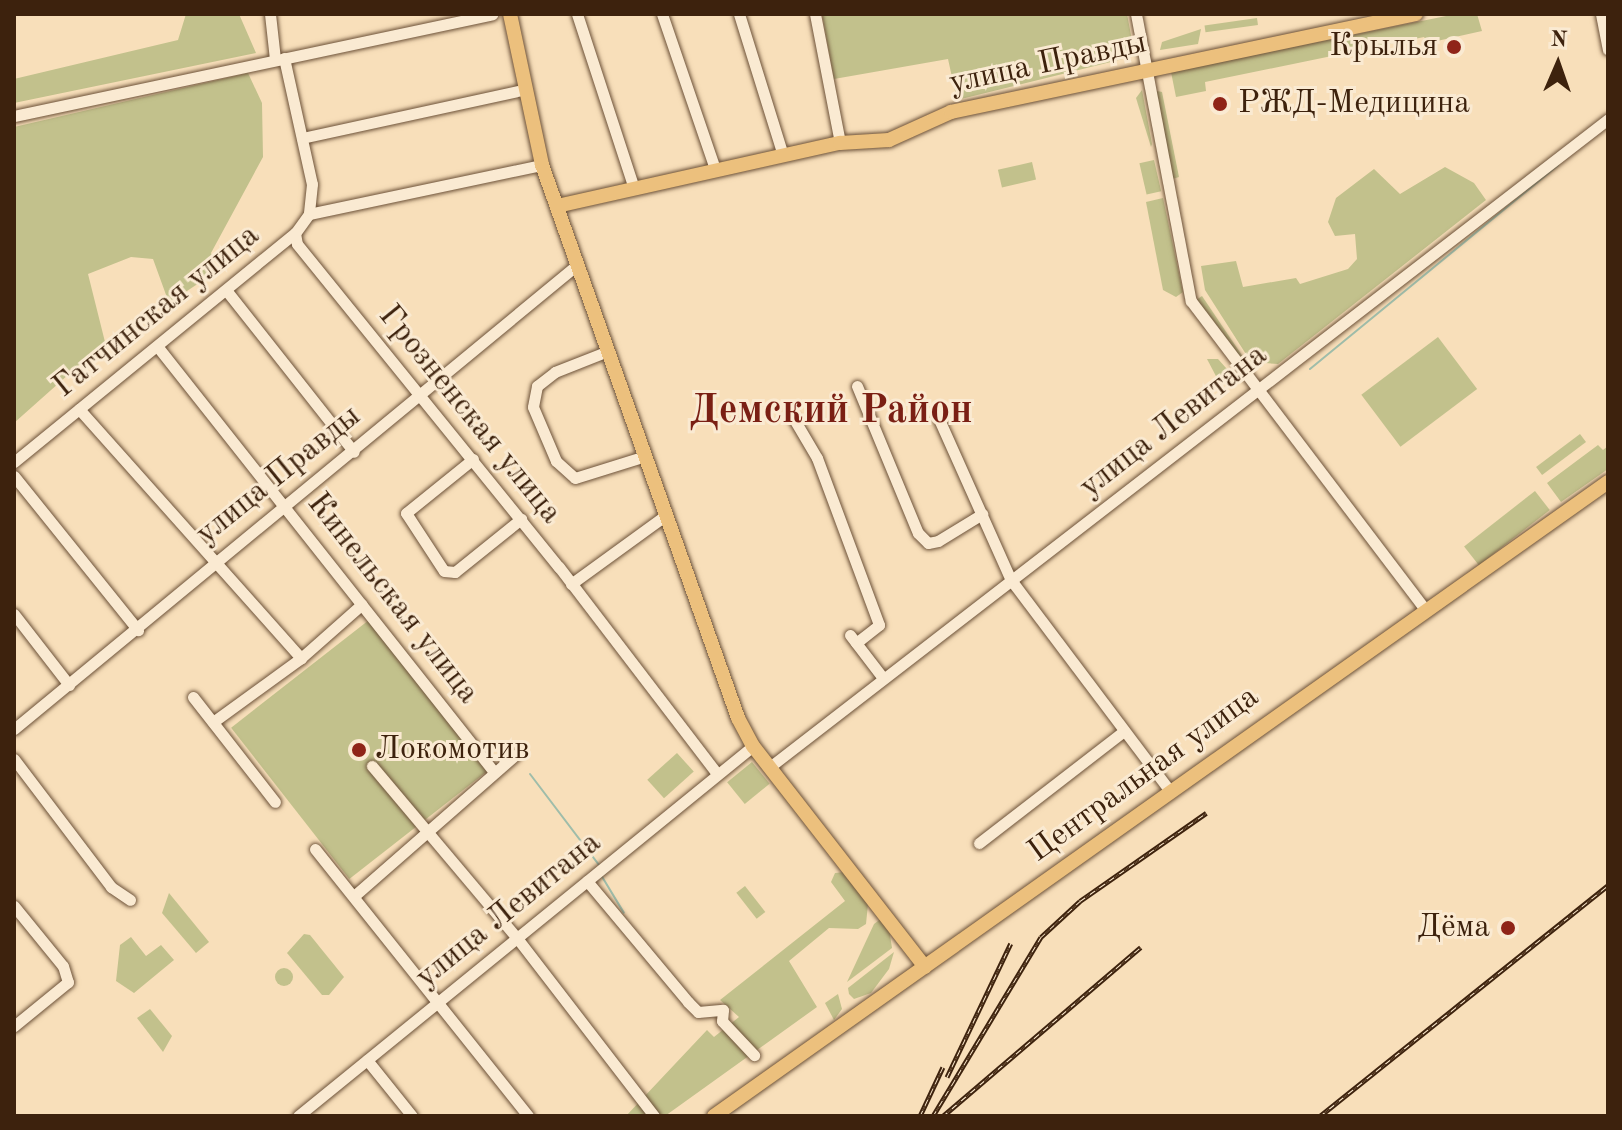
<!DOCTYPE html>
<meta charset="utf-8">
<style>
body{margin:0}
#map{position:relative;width:1622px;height:1130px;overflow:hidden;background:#f8dfba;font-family:"Old Standard TT",serif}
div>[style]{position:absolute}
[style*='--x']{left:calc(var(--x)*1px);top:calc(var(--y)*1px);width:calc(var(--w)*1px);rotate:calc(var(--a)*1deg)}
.green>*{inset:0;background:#c2c18c;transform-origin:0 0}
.round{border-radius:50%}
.stream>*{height:2px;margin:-1px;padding:0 1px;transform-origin:1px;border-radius:1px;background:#9fbdaa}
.roads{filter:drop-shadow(0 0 2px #6c5138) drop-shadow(0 0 2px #6c5138)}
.minor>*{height:11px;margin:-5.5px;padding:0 5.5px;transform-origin:5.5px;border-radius:5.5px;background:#faead2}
.major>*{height:14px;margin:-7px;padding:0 7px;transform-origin:7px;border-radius:7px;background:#ecc07d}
.rail>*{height:5px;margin-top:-2.5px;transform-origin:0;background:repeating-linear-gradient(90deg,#faead2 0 6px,#3d220d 0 12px);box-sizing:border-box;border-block:2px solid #3d220d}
.dots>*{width:22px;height:22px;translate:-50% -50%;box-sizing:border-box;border:4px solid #faead2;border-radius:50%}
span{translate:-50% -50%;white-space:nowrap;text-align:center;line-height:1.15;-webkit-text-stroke:6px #faead2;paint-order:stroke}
.poi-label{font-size:32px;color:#3d220d}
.right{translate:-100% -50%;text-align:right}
.left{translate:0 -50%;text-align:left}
.street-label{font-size:32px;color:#3d220d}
.district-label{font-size:40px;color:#7a1f14;font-weight:700}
.frame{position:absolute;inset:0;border:16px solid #3d220d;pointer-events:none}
.north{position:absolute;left:1518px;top:24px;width:80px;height:80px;-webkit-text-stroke:6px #faead2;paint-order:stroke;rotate:2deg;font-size:22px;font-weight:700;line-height:32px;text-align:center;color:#3d220d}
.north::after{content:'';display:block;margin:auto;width:28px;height:36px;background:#3d220d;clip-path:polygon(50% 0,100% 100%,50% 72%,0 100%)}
</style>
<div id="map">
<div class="green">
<i style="clip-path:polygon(186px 14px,239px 14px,256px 53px,14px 103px,14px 79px,178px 40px)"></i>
<i style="clip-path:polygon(822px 14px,1127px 14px,1135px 56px,957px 100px,948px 59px,834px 79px)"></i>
<i style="clip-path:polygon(1456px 14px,1477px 14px,1482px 31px,1428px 43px,1424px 37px,1205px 82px,1206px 91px,1176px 97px,1171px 72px)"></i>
<i style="left:1257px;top:18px;width:7px;height:53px;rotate:82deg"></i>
<i style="clip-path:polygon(1201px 29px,1198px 44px,1160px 50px,1162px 42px)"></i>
<i style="clip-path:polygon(248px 73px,262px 103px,263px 157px,211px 253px,217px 271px,169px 303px,153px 259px,131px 257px,88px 274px,105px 342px,14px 423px,14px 127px)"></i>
<i style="clip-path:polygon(1142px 90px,1152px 144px,1151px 147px,1136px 98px)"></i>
<i style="clip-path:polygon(1152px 90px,1162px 92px,1179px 177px,1169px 180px)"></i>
<i style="left:1154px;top:160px;width:32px;height:15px;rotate:77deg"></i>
<i style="left:1032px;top:162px;width:18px;height:35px;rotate:77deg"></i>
<i style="clip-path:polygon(1445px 167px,1474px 183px,1486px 200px,1278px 364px,1251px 362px,1205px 290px,1201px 266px,1236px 261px,1243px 287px,1296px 278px,1300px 284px,1348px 269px,1357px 259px,1355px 234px,1335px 236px,1328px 222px,1336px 198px,1374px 169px,1400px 194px)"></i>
<i style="clip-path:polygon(1163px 198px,1183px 292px,1176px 297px,1163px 290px,1146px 202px)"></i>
<i style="left:1202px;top:296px;width:84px;height:7px;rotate:56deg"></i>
<i style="left:1438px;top:337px;width:65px;height:96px;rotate:53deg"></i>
<i style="clip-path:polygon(1207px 359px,1218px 359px,1235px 378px,1218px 380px)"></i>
<i style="left:1580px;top:434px;width:10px;height:55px;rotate:53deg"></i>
<i style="clip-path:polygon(1598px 445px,1603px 450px,1608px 446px,1608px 469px,1561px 502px,1547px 483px)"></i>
<i style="left:1535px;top:491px;width:24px;height:90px;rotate:52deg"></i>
<i style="left:369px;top:620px;width:192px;height:175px;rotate:52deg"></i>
<i style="left:677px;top:753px;width:25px;height:40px;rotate:48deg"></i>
<i style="left:752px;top:762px;width:28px;height:32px;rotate:51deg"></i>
<i style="clip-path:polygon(845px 872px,868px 904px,866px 924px,858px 929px,829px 928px,789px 961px,817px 1007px,665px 1116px,626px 1116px,707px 1030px,714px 1037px,739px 1017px,720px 1000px,845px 901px,831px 882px,835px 873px)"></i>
<i style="left:745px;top:886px;width:33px;height:11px;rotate:52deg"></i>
<i style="clip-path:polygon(169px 893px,209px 942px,196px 953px,162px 913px)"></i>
<i style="clip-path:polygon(882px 918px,888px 922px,892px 948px,847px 982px,874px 924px)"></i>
<i style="clip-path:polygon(304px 934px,310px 935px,344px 977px,329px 995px,322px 995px,287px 953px)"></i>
<i style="clip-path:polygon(131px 937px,146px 956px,161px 945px,174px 960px,134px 993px,116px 981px,120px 945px)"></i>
<i style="clip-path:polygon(894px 952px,889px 969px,871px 993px,854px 999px,849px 994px,848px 988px)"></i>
<i class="round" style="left:275px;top:968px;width:18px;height:18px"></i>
<i style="clip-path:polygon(838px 994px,842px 1009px,834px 1020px,825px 1003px)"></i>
<i style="clip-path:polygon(150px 1009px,172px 1036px,163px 1052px,137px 1018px)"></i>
</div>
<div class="stream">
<i style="--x:1310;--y:369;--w:321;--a:-39.4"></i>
<i style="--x:530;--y:774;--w:114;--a:52.8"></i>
<i style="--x:601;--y:875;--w:44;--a:58.8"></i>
</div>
<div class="roads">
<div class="minor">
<i style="--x:270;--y:14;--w:45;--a:83.7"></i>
<i style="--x:577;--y:14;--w:183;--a:71.9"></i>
<i style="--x:662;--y:14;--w:164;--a:71.1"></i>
<i style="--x:739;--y:14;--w:148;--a:72.7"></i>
<i style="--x:815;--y:14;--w:131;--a:79"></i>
<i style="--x:1136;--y:14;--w:292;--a:79.2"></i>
<i style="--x:1191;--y:301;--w:387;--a:52.8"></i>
<i style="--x:1601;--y:14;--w:36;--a:79"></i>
<i style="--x:284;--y:58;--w:129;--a:77.5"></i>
<i style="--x:312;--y:184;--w:30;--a:96"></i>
<i style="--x:309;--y:214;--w:24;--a:126"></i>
<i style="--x:295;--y:233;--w:11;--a:80"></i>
<i style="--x:297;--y:244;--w:416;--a:51"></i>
<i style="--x:559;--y:567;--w:260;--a:52.6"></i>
<i style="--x:14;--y:116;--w:489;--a:-12"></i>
<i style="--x:302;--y:138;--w:229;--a:-12.3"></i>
<i style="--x:309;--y:214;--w:238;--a:-11.9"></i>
<i style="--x:226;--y:290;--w:206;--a:51.7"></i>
<i style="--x:157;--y:346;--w:543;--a:51.65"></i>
<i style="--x:608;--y:351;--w:57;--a:158.4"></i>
<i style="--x:555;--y:372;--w:23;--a:142"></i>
<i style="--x:537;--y:386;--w:21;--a:101"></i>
<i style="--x:533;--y:407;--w:59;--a:66.9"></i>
<i style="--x:556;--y:461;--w:25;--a:42"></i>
<i style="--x:575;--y:478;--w:73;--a:-17.4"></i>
<i style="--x:857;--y:386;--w:159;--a:67.5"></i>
<i style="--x:918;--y:533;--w:14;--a:45"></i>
<i style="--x:928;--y:543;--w:10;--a:-11"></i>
<i style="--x:938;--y:541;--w:52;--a:-31.5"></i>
<i style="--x:79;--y:409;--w:334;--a:48.3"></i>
<i style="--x:938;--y:417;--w:179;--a:65.9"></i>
<i style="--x:1011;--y:580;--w:264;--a:53"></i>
<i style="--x:794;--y:419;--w:45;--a:59.5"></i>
<i style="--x:817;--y:458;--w:178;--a:69.6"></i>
<i style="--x:879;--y:625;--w:29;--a:142"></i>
<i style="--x:473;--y:459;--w:86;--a:141.1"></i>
<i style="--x:406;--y:513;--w:69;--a:56.8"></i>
<i style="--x:444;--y:571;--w:11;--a:5"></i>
<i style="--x:455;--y:572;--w:85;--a:-38.8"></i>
<i style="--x:14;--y:462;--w:362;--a:-39.2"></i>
<i style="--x:14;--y:476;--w:198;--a:51.2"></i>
<i style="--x:571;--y:584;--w:117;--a:-36"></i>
<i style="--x:14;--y:614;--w:90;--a:52.2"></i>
<i style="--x:850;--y:635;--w:54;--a:52.5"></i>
<i style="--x:193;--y:697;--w:133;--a:52"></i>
<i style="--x:213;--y:722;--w:109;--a:-36"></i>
<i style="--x:301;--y:658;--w:81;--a:-41.5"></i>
<i style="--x:14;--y:729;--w:731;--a:-39.5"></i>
<i style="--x:14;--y:759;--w:161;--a:52.8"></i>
<i style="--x:111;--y:887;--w:23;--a:34"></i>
<i style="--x:372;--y:766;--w:225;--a:49.9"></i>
<i style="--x:517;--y:938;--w:225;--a:52.4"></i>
<i style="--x:771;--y:766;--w:1058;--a:-37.7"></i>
<i style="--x:979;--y:843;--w:183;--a:-37.7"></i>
<i style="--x:315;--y:849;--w:342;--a:51.4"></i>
<i style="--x:587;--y:881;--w:158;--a:50.1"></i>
<i style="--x:688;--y:1002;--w:14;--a:45"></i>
<i style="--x:698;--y:1012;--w:25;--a:-5"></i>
<i style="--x:723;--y:1010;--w:11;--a:95"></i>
<i style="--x:722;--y:1021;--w:47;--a:46.7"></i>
<i style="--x:354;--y:896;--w:214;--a:-41.2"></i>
<i style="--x:14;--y:906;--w:77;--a:50.8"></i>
<i style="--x:63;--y:966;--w:17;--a:73"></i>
<i style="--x:68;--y:982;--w:70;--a:140.8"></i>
<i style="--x:367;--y:1060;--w:72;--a:51.2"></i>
<i style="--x:298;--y:1116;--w:586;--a:-39.12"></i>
</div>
<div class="major">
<i style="--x:510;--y:14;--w:154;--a:78"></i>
<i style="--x:542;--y:165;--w:587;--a:70.48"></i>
<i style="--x:738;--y:718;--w:32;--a:62"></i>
<i style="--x:753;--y:746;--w:280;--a:52.1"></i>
<i style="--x:557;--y:206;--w:290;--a:-12.6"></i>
<i style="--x:840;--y:143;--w:49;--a:-3.5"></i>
<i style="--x:889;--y:140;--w:68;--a:-24.3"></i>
<i style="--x:951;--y:112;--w:475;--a:-11.9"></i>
<i style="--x:714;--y:1116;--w:1096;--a:-35.34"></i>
</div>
</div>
<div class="rail">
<i style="--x:947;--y:1077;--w:148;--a:-64.5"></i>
<i style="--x:920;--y:1116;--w:54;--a:-64.9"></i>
<i style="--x:933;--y:1116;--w:209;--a:-58.9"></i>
<i style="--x:1041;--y:937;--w:53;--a:-42.7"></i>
<i style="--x:1080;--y:901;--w:154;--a:-34.9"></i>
<i style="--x:943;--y:1116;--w:260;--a:-40.5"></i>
<i style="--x:1320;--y:1116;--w:369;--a:-38.7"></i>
</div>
<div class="dots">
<i style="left:1454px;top:47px;background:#8f2418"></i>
<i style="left:1220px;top:104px;background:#8f2418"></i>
<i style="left:359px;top:750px;background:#8f2418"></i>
<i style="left:1508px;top:928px;background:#8f2418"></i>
</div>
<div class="poi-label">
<span class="right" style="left:1438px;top:47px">Крылья</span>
<span class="left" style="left:1238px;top:104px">РЖД-Медицина</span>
<span class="left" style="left:375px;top:750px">Локомотив</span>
<span class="right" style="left:1490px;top:928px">Дёма</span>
</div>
<div class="street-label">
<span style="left:1048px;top:64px;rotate:-12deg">улица Правды</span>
<span style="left:157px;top:312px;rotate:-39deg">Гатчинская улица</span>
<span style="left:469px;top:415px;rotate:51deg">Грозненская улица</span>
<span style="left:1174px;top:422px;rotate:-38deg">улица Левитана</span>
<span style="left:279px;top:476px;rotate:-39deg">улица Правды</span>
<span style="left:392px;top:599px;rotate:52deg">Кинельская улица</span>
<span style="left:1144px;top:775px;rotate:-36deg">Центральная улица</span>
<span style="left:509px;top:911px;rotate:-39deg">улица Левитана</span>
</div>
<div class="district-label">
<span style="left:831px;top:412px">Демский Район</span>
</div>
<div class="frame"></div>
<div class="north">N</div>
</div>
